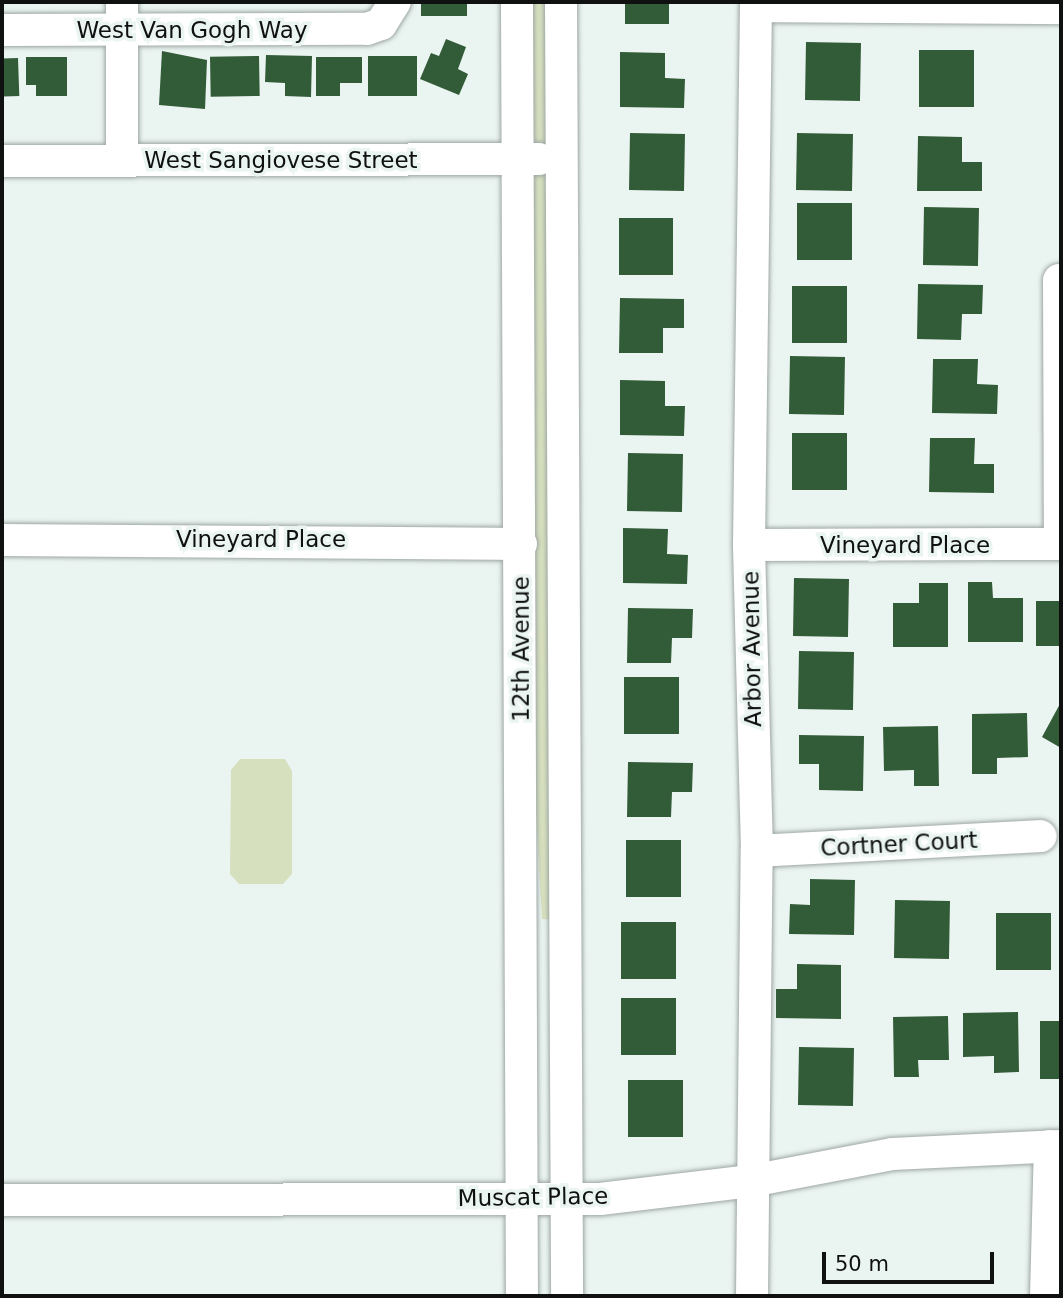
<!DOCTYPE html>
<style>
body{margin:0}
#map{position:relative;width:1063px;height:1298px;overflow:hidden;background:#eaf4f1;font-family:"DejaVu Sans",sans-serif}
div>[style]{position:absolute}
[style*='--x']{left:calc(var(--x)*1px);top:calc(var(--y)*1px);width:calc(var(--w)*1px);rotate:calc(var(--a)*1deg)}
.green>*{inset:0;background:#d7e0be}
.building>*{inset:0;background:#325b37;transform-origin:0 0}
.roads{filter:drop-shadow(0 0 2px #9ea7a4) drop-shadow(0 0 2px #9ea7a4)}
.minor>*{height:32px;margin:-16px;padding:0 16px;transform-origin:16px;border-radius:16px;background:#fff}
span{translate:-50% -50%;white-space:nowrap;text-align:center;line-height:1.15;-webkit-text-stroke:7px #eaf4f1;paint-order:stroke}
.street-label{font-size:23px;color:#0e1110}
.frame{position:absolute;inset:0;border:4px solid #0e1110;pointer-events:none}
.scale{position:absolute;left:822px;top:1252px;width:172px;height:32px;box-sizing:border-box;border:4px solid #0e1110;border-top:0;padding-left:9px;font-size:21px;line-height:24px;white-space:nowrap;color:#0e1110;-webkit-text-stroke:5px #eaf4f1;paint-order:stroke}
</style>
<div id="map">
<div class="green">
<i style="clip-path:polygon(517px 2px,561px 2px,556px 920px,542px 919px,521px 544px)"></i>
<i style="clip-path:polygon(240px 759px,285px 759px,292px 771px,292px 874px,283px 884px,239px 884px,230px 874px,231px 770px)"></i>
</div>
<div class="building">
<i style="left:421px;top:2px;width:46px;height:14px"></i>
<i style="left:625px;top:2px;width:44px;height:22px"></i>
<i style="clip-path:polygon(446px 39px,466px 47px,458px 69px,468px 74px,459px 95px,420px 79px,431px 53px,439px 56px)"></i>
<i style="left:806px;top:42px;width:55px;height:58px;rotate:1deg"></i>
<i style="left:919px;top:50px;width:55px;height:57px"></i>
<i style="clip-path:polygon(162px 51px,207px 60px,205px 109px,159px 105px)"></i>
<i style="clip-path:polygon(620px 52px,665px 53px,665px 78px,685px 79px,684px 108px,620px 107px)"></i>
<i style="clip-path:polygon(266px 55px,312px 56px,311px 97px,285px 96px,285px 83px,265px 82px)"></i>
<i style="left:259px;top:56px;width:40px;height:49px;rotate:89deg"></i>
<i style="left:368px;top:56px;width:49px;height:40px"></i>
<i style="clip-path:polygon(26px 57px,67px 57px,67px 96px,36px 96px,36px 85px,26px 85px)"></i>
<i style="clip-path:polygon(316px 57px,362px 57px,362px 83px,340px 83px,340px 96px,316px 96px)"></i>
<i style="left:18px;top:58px;width:38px;height:16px;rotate:88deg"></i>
<i style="left:630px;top:133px;width:55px;height:57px;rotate:1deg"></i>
<i style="left:797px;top:133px;width:56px;height:57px;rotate:1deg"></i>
<i style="clip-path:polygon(918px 136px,962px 137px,962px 162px,982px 162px,982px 191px,917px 191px)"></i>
<i style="left:797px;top:203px;width:55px;height:57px"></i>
<i style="left:924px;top:207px;width:55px;height:58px;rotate:1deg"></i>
<i style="left:619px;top:218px;width:54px;height:57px"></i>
<i style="clip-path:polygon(918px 284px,983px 285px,982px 314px,962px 314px,961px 340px,917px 339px)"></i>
<i style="left:792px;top:286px;width:55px;height:57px"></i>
<i style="clip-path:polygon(620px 298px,684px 299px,684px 328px,663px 328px,663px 353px,619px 353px)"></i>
<i style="left:790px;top:356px;width:55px;height:58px;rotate:1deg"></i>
<i style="clip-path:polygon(933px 359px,978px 359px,977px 384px,998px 385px,997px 414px,932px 413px)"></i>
<i style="clip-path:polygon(620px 380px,665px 381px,665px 406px,685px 406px,684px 436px,620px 435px)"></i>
<i style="left:792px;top:433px;width:55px;height:57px"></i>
<i style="clip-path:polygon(930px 438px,975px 438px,974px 464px,994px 464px,994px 493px,929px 492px)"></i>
<i style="left:628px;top:453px;width:55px;height:58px;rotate:1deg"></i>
<i style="clip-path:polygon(623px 528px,668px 529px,667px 554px,688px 555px,687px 584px,623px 583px)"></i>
<i style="left:794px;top:578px;width:55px;height:58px;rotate:1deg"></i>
<i style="clip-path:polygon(968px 582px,992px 582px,993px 598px,1023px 598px,1023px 642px,968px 642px)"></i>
<i style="clip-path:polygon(919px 583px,948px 583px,948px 647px,893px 647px,893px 603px,919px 603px)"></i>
<i style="left:1036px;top:601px;width:25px;height:45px"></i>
<i style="clip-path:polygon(628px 608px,693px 609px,692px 638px,672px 638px,671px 663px,627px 663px)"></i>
<i style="left:799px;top:651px;width:55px;height:58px;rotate:1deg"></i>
<i style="left:624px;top:677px;width:55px;height:57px"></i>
<i style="clip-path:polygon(1061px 702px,1061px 748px,1042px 737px)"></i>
<i style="clip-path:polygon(1027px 713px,1028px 757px,997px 758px,997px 774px,972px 774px,972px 714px)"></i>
<i style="clip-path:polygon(938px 726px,939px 786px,914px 786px,914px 770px,884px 771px,883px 727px)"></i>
<i style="clip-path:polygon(799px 735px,864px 736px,863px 791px,819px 790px,819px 764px,799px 764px)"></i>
<i style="clip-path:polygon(628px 762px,693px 763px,692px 792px,672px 792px,671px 817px,627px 817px)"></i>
<i style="left:626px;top:840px;width:55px;height:57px"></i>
<i style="clip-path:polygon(810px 879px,855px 880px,854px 935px,789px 934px,790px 904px,810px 905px)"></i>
<i style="left:895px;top:900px;width:55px;height:58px;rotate:1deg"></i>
<i style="left:996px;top:913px;width:55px;height:57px"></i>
<i style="left:621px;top:922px;width:55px;height:57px"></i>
<i style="clip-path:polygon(797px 964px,841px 965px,841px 1019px,776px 1018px,776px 989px,797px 989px)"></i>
<i style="left:621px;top:998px;width:55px;height:57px"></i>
<i style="clip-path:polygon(1018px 1012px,1019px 1072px,994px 1073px,994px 1056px,963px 1057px,963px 1013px)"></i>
<i style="clip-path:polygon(948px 1016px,949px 1060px,918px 1060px,919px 1077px,894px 1077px,893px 1017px)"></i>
<i style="left:1040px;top:1021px;width:21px;height:58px"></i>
<i style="left:799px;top:1047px;width:55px;height:58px;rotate:1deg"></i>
<i style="left:628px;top:1080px;width:55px;height:57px"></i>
</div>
<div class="roads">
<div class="minor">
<i style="--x:122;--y:2;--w:159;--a:90"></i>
<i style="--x:517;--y:2;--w:1294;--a:89.78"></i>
<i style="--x:561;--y:2;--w:1294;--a:89.73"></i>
<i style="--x:756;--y:6;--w:305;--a:0.4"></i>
<i style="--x:2;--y:30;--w:365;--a:-0.2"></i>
<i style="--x:367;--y:29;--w:15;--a:-20"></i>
<i style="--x:381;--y:24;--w:26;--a:-58"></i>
<i style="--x:2;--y:161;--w:537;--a:-0.21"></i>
<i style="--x:1059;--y:280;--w:264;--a:89.8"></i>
<i style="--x:2;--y:540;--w:519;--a:0.44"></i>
<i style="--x:749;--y:545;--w:312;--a:-0.2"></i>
<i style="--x:757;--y:851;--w:284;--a:-3"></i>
<i style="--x:2;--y:1200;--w:598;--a:-0.1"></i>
<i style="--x:600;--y:1199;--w:152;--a:-6.8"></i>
<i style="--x:751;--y:1181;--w:144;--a:-10.8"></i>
<i style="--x:892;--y:1154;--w:169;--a:-2.7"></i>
<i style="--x:752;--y:1296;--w:445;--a:-89.4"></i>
<i style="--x:757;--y:851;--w:306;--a:-91.5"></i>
<i style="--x:749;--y:545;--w:543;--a:-89.26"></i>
<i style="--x:1046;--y:1296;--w:150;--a:-88.5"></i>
</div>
</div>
<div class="street-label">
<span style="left:192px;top:30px">West Van Gogh Way</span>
<span style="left:281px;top:160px">West Sangiovese Street</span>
<span style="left:261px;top:539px">Vineyard Place</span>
<span style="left:905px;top:545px">Vineyard Place</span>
<span style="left:521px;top:649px;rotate:-90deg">12th Avenue</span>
<span style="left:752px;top:649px;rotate:-91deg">Arbor Avenue</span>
<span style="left:899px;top:844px;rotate:-3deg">Cortner Court</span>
<span style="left:533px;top:1197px;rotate:-1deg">Muscat Place</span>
</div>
<div class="frame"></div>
<div class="scale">50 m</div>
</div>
